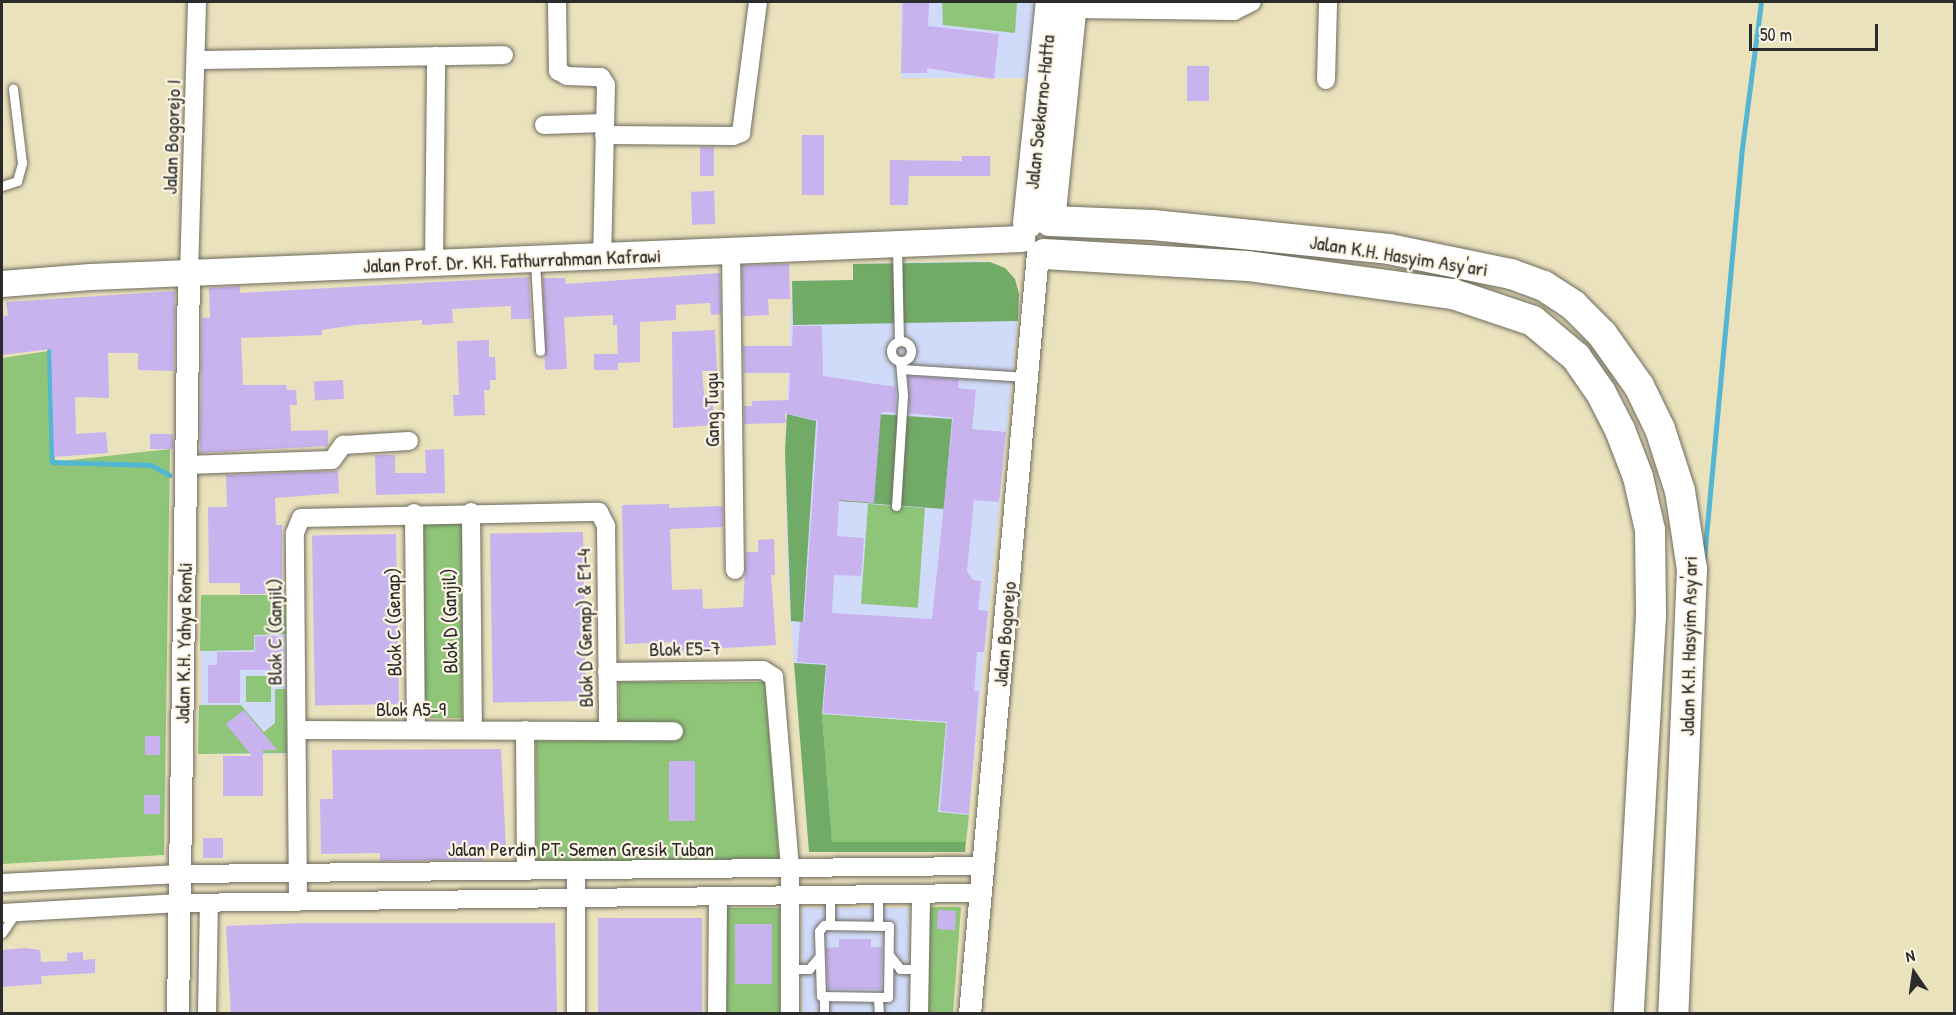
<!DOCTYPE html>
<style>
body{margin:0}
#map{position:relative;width:1956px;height:1015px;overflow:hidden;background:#eae1bd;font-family:"Patrick Hand",sans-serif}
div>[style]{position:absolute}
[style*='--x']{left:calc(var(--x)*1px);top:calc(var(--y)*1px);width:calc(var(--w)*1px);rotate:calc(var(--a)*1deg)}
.built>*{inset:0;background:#d0daf9;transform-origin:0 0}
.green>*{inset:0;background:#8ec578;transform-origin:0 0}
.forest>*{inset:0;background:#72aa68}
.stream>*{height:5px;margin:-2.5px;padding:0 2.5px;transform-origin:2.5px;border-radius:2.5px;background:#53b6d2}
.building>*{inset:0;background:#c8b3ee;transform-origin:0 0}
.roads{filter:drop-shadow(0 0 2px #6e6b5e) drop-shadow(0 0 2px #6e6b5e)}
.service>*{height:9px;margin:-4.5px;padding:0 4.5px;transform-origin:4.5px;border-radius:4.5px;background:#fff}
.service>.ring{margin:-4.5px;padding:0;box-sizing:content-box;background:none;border:9px solid #fff;border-radius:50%}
.minor>*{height:18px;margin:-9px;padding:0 9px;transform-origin:9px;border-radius:9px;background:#fff}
.tertiary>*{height:22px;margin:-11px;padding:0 11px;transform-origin:11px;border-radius:11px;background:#fff}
.secondary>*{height:26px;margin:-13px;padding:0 13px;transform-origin:13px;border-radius:13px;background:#fff}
.trunk>*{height:30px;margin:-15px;padding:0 15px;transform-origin:15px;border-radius:15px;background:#fff}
span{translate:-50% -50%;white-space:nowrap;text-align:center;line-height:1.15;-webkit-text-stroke:4.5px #fcf5e5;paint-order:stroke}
.street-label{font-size:20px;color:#2b2b2b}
.frame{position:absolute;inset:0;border:3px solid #2b2b2b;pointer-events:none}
.north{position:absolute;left:1884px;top:943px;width:60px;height:60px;-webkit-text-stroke:4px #fcf5e5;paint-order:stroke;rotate:347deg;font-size:16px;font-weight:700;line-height:24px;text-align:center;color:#2b2b2b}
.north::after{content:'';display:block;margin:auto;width:21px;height:27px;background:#2b2b2b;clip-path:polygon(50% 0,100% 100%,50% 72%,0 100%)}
.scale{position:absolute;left:1749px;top:24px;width:129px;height:27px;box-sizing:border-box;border:3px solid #2b2b2b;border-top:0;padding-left:8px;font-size:18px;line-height:21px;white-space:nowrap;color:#2b2b2b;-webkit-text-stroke:4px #fcf5e5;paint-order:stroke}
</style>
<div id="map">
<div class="built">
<i style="left:901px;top:2px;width:133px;height:76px"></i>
<i style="clip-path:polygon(980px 261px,995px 263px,1012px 275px,1019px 303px,965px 852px,809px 852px,788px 585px,785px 452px,792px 281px,853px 280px,853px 264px)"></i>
<i style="left:201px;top:595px;width:85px;height:159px"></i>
<i style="left:802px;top:908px;width:107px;height:106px"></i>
</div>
<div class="green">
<i style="clip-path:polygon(942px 2px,1017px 2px,1015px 33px,943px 25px)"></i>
<i style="clip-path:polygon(49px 351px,53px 462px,170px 449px,164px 855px,2px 864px,2px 358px)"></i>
<i style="left:868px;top:504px;width:57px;height:100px;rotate:4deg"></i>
<i style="left:422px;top:523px;width:40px;height:195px"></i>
<i style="clip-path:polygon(201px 595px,286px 595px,286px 634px,254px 635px,254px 650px,200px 651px)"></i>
<i style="left:246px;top:676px;width:25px;height:26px"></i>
<i style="clip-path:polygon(619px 682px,765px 682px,779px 861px,537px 863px,536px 741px,674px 741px,673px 722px,619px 722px)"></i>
<i style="clip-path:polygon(275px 689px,286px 689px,287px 753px,198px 754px,199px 705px,241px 705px,264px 732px,275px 723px)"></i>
<i style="clip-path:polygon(822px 714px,946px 723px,938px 812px,969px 815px,966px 842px,832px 842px)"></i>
<i style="clip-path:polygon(929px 907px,961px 907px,953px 1013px,928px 1014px)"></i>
<i style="left:780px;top:908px;width:105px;height:53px;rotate:90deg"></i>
</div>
<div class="forest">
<i style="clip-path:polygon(990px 262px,1005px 268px,1015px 279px,1019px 294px,1018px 321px,793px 325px,792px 281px,853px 280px,853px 264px)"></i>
<i style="clip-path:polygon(861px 413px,952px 419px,944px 509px,839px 501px,845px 425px)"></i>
<i style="clip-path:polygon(787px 414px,816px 421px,803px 622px,791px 621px,785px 452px)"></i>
<i style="clip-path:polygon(794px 663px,826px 665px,822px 714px,832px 842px,966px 842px,965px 852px,809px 852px)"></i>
</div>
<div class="stream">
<i style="--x:49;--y:351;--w:111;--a:88.5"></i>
<i style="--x:52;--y:462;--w:99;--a:1.7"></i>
<i style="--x:151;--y:465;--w:21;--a:29"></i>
<i style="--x:1704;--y:558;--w:404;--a:-84.7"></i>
<i style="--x:1741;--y:156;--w:155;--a:-82.6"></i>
</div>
<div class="building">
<i style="clip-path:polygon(903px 2px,929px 2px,928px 26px,999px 34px,994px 79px,927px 68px,927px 73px,901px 73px)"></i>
<i style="left:1187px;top:66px;width:22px;height:35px"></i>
<i style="left:802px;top:135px;width:22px;height:60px"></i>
<i style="left:700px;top:147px;width:14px;height:29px"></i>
<i style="clip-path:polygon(962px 156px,990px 156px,990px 176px,909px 176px,908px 205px,890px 205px,890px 160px,962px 161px)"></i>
<i style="left:714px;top:191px;width:33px;height:23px;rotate:88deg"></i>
<i style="clip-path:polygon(789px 264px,790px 299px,768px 299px,769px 315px,743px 316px,742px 265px)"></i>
<i style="clip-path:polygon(720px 273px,721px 314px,711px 315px,710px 303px,676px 305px,676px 320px,640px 322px,640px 362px,618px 363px,617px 325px,613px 325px,613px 315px,568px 317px,564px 318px,567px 369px,545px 370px,543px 278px,565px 278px,566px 284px)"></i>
<i style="clip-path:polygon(529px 277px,531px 319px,511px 319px,511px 306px,452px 309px,453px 323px,422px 325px,422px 320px,355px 325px,322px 330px,322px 335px,241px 338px,243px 385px,286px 385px,287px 390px,296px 390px,297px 405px,290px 405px,291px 431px,328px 430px,328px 446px,200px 453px,202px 318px,210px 318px,209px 288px,240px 286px,240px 293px)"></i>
<i style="clip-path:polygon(175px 291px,174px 371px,138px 370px,138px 353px,108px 353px,109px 398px,75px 397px,76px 434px,106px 432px,108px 453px,54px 457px,51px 349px,2px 355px,2px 317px,8px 315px,6px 302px)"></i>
<i style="clip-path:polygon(793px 326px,822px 326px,823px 376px,896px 387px,895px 412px,881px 412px,874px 503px,839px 500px,837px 536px,864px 538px,861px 576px,834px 575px,832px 613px,932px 619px,953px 418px,909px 413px,908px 376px,959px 379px,958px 388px,976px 390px,972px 429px,1006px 432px,999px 502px,974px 500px,967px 571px,973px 580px,981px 581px,978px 610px,988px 611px,984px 652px,977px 652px,974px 691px,979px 691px,969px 814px,940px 811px,947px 722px,823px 713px,827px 664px,797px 662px,800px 622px,804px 622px,818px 421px,785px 413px,786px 423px,744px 424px,744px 406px,752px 406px,752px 401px,789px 400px,790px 373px,744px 373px,743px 346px,792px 346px)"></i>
<i style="clip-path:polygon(715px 330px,717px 371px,702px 371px,705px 404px,713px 403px,714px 425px,673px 428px,672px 332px)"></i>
<i style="clip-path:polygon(489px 340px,489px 357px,495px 357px,496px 380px,490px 380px,490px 390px,484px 390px,485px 415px,454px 416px,453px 395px,459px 395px,457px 341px)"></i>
<i style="left:594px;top:354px;width:24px;height:16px"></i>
<i style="left:343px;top:380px;width:19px;height:29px;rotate:87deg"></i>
<i style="left:173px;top:434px;width:15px;height:23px;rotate:90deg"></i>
<i style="clip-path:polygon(444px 449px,445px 493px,376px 495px,375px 455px,395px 455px,395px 473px,426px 473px,425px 450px)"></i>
<i style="clip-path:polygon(338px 471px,339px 493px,275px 498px,276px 525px,282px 525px,282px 582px,265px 582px,266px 594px,240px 594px,240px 583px,209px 583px,208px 507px,227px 507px,226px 475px)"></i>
<i style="clip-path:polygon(669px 504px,669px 508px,723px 506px,723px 527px,670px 529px,672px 590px,702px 589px,703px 609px,743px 607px,746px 552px,758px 552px,758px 540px,774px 539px,775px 575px,771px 575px,776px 645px,675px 651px,674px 642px,625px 644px,622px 505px)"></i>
<i style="left:583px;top:532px;width:169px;height:93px;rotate:89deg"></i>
<i style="left:396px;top:534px;width:170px;height:84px;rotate:89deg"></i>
<i style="clip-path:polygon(255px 636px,281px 636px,281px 670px,240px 670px,240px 703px,208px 703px,208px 665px,217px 665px,217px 652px,255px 652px)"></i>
<i style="clip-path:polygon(244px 710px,277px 750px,263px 750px,263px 796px,223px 796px,223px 756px,252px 756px,226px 724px)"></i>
<i style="left:145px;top:736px;width:15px;height:19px"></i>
<i style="clip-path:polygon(501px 749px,506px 850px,483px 850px,483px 860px,380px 861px,380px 853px,321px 854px,320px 799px,333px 799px,332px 750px)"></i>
<i style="left:669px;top:761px;width:26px;height:60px"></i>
<i style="left:144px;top:795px;width:16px;height:19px"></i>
<i style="left:203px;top:838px;width:20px;height:20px"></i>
<i style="left:938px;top:910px;width:18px;height:19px;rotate:3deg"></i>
<i style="left:598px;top:918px;width:104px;height:96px"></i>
<i style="clip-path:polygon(304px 923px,555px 923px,557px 1014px,231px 1014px,226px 926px)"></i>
<i style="left:735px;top:924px;width:37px;height:60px"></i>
<i style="clip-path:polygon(839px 939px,871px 939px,871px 947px,882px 947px,881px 989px,828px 989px,826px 948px,839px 947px)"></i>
<i style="clip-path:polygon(25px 948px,40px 950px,41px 962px,67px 961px,67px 953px,83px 952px,83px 960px,95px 959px,95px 973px,41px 976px,42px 984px,2px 987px,2px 950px)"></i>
</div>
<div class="roads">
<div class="service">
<i style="--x:2;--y:186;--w:16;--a:-18"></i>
<i style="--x:17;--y:181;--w:19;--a:-74"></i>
<i style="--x:22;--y:163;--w:75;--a:-96.9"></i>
<i style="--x:897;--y:247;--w:93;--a:88.8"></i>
<i style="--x:535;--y:261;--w:90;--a:86.8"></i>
<i class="ring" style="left:891px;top:341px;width:11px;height:11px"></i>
<i style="--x:901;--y:369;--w:126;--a:3.6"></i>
<i style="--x:896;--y:506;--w:111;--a:-86.4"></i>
<i style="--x:903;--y:395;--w:34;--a:-95"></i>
<i style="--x:830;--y:895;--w:30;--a:90"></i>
<i style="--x:824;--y:925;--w:65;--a:0.9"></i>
<i style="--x:889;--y:926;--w:71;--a:90.8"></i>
<i style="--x:888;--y:997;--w:67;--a:-179.1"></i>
<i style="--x:821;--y:996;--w:65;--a:-91.8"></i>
<i style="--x:819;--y:931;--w:8;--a:-50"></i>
<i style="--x:878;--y:925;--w:31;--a:-90"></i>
<i style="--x:2;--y:933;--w:25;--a:-56"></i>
<i style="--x:890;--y:956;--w:16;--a:52"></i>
<i style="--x:900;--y:969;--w:20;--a:0"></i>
<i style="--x:790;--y:969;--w:19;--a:0"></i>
<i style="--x:809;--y:969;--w:16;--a:-50"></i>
<i style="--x:878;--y:997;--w:17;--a:87"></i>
<i style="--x:824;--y:1014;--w:17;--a:-90"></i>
</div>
<div class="minor">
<i style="--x:557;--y:2;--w:69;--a:89.2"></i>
<i style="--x:558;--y:71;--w:10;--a:29"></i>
<i style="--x:567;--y:76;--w:34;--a:2"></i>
<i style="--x:601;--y:77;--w:9;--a:58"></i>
<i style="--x:606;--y:85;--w:171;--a:91.3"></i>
<i style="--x:1071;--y:9;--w:163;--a:0.7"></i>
<i style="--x:1234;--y:11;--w:20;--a:-27"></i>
<i style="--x:196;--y:60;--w:308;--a:-0.9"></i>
<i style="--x:1326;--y:80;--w:78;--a:-88.5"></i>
<i style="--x:544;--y:125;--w:60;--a:-1.9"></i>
<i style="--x:604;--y:135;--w:129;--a:0.4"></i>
<i style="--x:733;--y:136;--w:9;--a:-21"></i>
<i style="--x:741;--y:133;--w:132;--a:-82.6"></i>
<i style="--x:731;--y:250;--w:320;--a:89.3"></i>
<i style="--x:434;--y:263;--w:207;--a:-89.4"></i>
<i style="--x:189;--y:273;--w:271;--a:-88.3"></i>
<i style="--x:186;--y:465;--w:146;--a:-2"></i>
<i style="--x:332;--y:460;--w:19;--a:-54"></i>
<i style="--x:343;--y:445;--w:66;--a:-3.5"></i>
<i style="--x:471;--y:512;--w:218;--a:89.5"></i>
<i style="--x:414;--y:513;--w:217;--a:89.5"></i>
<i style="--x:607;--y:672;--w:156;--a:-0.7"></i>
<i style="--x:763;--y:670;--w:13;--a:32"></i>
<i style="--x:774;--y:677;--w:192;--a:85.2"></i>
<i style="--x:790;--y:868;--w:146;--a:90"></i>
<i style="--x:297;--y:730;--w:377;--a:0.2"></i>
<i style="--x:525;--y:730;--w:140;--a:89.6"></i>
<i style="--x:576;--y:870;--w:144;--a:90"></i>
<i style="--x:2;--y:883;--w:178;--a:-2.9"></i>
<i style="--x:180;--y:874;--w:803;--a:-0.57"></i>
<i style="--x:298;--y:902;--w:369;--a:-90.5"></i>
<i style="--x:295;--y:533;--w:16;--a:-68"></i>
<i style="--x:301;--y:518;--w:298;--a:-1.2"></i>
<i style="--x:599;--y:512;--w:16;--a:63"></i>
<i style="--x:606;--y:526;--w:205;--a:89.4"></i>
<i style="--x:2;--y:913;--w:178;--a:-3.2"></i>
<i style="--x:180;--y:903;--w:801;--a:-0.72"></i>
<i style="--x:207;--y:1014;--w:111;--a:-89"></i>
<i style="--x:717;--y:1014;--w:117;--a:-89.5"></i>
<i style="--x:919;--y:1014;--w:120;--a:-89"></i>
</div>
<div class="tertiary">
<i style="--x:178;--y:1014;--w:741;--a:-89.15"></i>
<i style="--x:970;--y:1014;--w:763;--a:-84.89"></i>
</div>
<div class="secondary">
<i style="--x:2;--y:284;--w:89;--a:-4.5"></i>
<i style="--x:91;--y:277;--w:932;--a:-2.34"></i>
</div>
<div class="trunk">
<i style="--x:1072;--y:2;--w:220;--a:95.7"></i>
<i style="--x:1050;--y:221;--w:103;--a:2.2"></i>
<i style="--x:1153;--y:225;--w:237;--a:5.8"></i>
<i style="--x:1389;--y:249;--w:125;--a:11.6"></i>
<i style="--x:1511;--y:274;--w:35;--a:20"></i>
<i style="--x:1544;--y:286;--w:35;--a:33"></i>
<i style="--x:1573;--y:305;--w:41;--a:45"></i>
<i style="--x:1602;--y:334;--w:64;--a:54.6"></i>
<i style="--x:1639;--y:386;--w:48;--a:64"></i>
<i style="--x:1660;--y:429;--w:65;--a:72.1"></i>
<i style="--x:1680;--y:491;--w:79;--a:81.3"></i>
<i style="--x:1692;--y:569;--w:445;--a:92.4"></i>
<i style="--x:1028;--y:223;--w:222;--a:-84.1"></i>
<i style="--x:1044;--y:254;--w:204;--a:3.4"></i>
<i style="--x:1248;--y:266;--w:207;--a:7.8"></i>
<i style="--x:1453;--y:294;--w:84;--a:18.6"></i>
<i style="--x:1533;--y:321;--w:56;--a:39.9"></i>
<i style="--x:1576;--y:357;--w:44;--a:55.2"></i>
<i style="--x:1601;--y:393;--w:42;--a:62.8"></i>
<i style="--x:1620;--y:430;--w:50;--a:69"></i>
<i style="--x:1638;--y:477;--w:54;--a:77.2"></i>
<i style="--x:1650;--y:530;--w:85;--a:89.3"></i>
<i style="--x:1651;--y:615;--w:400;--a:93.2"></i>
</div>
</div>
<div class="street-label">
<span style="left:1039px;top:112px;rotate:-84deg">Jalan Soekarno-Hatta</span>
<span style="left:171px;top:137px;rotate:-88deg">Jalan Bogorejo I</span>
<span style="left:1399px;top:255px;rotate:9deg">Jalan K.H. Hasyim Asy'ari</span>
<span style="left:512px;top:260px;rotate:-2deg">Jalan Prof. Dr. KH. Fathurrahman Kafrawi</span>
<span style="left:711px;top:410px;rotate:-91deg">Gang Tugu</span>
<span style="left:449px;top:621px;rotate:-91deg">Blok D (Ganjil)</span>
<span style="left:393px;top:622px;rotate:-91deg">Blok C (Genap)</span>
<span style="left:584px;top:628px;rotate:-91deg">Blok D (Genap) &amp; E1-4</span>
<span style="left:274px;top:632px;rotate:-90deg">Blok C (Ganjil)</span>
<span style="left:1004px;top:634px;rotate:-85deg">Jalan Bogorejo</span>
<span style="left:183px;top:643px;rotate:-89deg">Jalan K.H. Yahya Romli</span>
<span style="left:1688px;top:646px;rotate:-89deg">Jalan K.H. Hasyim Asy'ari</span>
<span style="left:685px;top:648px;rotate:-1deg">Blok E5-7</span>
<span style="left:411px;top:708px">Blok A5-9</span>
<span style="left:581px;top:848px">Jalan Perdin PT. Semen Gresik Tuban</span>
</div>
<div class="frame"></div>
<div class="north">N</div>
<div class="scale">50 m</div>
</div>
